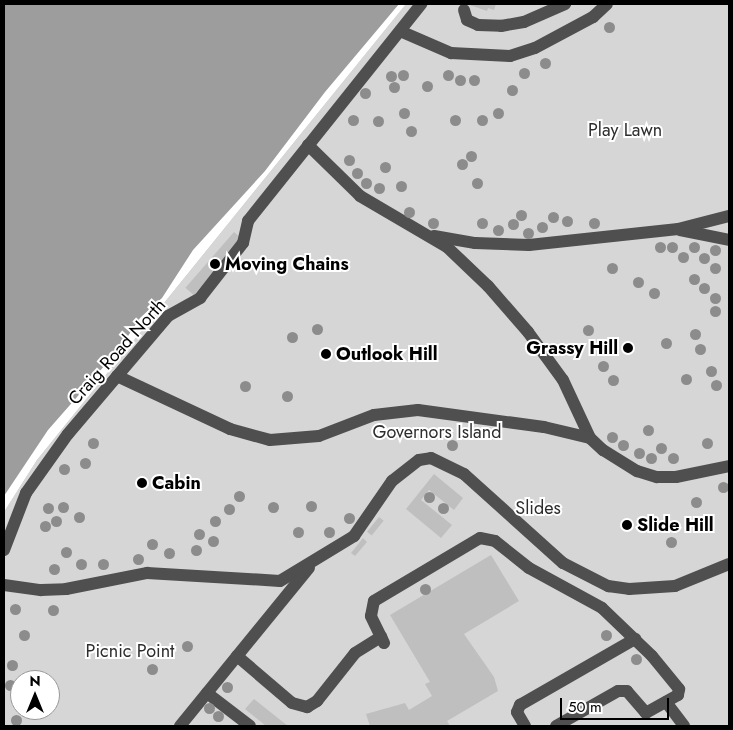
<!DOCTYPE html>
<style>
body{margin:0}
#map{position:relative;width:733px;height:730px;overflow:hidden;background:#fff;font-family:Jost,sans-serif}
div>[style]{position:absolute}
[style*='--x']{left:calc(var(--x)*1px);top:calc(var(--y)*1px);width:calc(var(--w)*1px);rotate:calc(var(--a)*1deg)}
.green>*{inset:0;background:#d6d6d6}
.water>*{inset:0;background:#9d9d9d}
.pier>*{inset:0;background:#fff}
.building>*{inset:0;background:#bfbfbf;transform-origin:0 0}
.minor>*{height:12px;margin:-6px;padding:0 6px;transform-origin:6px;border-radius:6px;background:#4f4f4f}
.trees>*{width:11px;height:11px;margin:-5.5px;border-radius:50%;background:#8c8c8c}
.dots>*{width:14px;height:14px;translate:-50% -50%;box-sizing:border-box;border:2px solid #fff;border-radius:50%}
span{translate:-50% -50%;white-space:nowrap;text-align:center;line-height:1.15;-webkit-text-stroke:4px #fff;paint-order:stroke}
.park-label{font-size:18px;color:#2d2d2d}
.poi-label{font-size:18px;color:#000;font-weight:700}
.left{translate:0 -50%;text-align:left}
.right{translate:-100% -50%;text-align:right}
.street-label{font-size:18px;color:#000}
.frame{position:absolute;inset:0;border:5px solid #000;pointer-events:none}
.north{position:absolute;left:10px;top:670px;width:50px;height:50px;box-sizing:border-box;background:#fff;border:1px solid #999;border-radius:50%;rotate:0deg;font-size:14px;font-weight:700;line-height:20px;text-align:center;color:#000}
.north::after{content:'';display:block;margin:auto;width:18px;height:22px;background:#000;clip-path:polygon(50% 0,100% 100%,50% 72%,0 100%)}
.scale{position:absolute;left:560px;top:698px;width:109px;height:22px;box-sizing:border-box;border:2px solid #000;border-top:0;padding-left:6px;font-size:15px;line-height:18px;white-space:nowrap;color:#000;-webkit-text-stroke:4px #fff;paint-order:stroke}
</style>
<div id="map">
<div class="green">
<i style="clip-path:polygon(evenodd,406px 4px,729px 4px,729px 726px,4px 726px,4px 512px,36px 460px,406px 4px,20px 680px,50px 680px,50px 710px,20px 710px,20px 680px)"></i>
</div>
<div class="water">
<i style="clip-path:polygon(4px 4px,406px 4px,37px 460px,4px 512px)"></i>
</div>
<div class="pier">
<i style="clip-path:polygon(399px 4px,406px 4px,37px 460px,4px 512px,4px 496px,48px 430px,120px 348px,140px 318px,162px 298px,193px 250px,265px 171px,325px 92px)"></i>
</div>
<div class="building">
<i style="clip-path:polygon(467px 4px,496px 4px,494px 10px,488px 8px,487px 11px)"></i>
<i style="left:234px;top:232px;width:11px;height:74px;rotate:41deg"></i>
<i style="clip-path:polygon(434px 474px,463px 498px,454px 510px,429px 490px,421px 500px,452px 525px,441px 538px,406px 509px)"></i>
<i style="clip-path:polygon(141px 477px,147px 480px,142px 489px,137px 486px)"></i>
<i style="left:379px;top:517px;width:6px;height:19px;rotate:39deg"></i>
<i style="clip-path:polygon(363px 538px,367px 542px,355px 556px,351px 553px)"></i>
<i style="clip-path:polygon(491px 555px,519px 601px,464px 634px,494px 677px,498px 691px,447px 721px,450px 726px,370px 726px,366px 714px,405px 703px,409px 710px,432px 696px,425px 684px,430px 682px,390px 615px)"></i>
<i style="clip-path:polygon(254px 699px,264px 707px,288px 726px,266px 726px,245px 709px)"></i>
</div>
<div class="minor">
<i style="--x:464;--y:10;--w:10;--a:73"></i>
<i style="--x:467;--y:20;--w:12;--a:24"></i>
<i style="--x:478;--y:25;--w:23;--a:2"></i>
<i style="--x:501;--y:26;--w:23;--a:-10"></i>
<i style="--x:524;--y:22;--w:45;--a:-23.7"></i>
<i style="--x:400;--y:31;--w:56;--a:23.3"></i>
<i style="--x:451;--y:53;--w:59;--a:2.9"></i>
<i style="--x:510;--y:56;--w:26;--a:-18"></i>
<i style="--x:535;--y:48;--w:66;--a:-28.1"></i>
<i style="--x:593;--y:17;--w:19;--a:-43"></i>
<i style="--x:308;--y:145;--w:73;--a:44.4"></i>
<i style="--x:360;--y:196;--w:101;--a:30.4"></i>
<i style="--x:447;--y:247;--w:57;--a:43.6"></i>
<i style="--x:488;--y:286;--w:61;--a:49"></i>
<i style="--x:528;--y:332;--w:59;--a:53.9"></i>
<i style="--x:563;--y:380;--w:64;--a:65"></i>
<i style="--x:590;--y:438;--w:18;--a:43"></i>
<i style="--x:603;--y:450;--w:40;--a:32"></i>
<i style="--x:637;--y:471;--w:21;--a:17"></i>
<i style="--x:657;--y:477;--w:19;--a:0"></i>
<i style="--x:676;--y:477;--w:54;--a:-11.7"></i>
<i style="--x:680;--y:230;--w:50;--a:11.5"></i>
<i style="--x:434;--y:236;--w:42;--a:9.7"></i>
<i style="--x:475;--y:243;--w:54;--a:2.1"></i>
<i style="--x:529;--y:245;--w:150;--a:-6.1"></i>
<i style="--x:678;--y:229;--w:53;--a:-14.3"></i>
<i style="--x:117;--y:376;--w:125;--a:25.1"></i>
<i style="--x:230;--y:429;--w:41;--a:15.4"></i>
<i style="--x:270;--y:440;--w:49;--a:-4.7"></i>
<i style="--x:319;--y:436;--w:59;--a:-20.9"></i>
<i style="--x:374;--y:415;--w:44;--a:-6.5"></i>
<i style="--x:418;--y:410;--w:127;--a:7.7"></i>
<i style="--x:544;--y:427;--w:47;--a:13.4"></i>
<i style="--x:4;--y:550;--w:61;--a:-68.9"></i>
<i style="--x:26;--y:493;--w:72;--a:-54.6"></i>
<i style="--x:68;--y:434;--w:155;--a:-49.7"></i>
<i style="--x:168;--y:316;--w:37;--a:-29"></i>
<i style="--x:200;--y:298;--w:70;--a:-52"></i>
<i style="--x:243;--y:243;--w:23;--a:-77"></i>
<i style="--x:248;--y:221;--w:278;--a:-51.4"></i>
<i style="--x:4;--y:585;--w:37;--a:8"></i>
<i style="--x:41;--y:590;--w:25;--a:-2"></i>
<i style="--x:66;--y:589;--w:83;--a:-11.2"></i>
<i style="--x:147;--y:573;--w:133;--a:3.4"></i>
<i style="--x:280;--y:581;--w:87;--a:-31.3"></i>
<i style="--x:354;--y:536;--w:67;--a:-55.4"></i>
<i style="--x:392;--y:481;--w:34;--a:-38"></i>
<i style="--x:419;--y:460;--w:12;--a:-9"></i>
<i style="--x:431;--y:458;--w:37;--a:26"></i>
<i style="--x:464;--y:474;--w:133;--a:42"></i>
<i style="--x:563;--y:563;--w:51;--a:27.1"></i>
<i style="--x:608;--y:586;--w:21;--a:8"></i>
<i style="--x:629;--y:589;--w:46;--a:-3.7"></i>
<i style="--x:675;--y:586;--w:58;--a:-22.2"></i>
<i style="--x:384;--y:643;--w:30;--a:-116"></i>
<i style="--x:371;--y:616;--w:15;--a:-79"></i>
<i style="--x:374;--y:601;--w:123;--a:-30.7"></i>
<i style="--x:480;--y:538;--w:15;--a:11"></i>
<i style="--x:495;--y:541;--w:43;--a:38.5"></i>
<i style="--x:529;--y:568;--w:83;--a:28.7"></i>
<i style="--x:602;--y:608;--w:69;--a:43.8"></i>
<i style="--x:652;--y:656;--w:43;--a:50.7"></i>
<i style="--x:679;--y:689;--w:6;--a:99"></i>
<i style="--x:678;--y:695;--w:37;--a:151"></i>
<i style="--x:646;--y:713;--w:29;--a:-131"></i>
<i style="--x:627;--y:691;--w:9;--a:180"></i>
<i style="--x:618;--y:691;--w:71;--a:150.6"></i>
<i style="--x:237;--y:656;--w:72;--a:40.5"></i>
<i style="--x:292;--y:703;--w:16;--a:15"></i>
<i style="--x:307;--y:707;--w:12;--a:-31"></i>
<i style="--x:317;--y:701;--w:61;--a:-51.6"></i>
<i style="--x:355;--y:653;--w:31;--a:-32"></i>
<i style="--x:207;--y:693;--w:54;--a:37.5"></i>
<i style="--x:666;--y:702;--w:30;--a:53"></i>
<i style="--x:180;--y:726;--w:204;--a:-50.8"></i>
<i style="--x:525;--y:726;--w:16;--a:-120"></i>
<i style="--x:517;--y:712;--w:8;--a:-67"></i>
<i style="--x:520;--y:705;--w:133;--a:-29.9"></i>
</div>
<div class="trees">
<i style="left:609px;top:27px"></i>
<i style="left:545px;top:63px"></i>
<i style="left:524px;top:73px"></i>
<i style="left:403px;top:75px"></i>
<i style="left:448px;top:75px"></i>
<i style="left:391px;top:76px"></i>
<i style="left:460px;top:80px"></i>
<i style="left:474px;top:80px"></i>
<i style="left:427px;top:86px"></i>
<i style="left:394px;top:87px"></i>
<i style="left:512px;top:90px"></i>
<i style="left:365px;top:93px"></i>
<i style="left:404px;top:113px"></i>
<i style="left:498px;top:113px"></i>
<i style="left:353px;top:120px"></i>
<i style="left:455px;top:120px"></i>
<i style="left:482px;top:120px"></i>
<i style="left:378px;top:121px"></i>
<i style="left:411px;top:131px"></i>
<i style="left:471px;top:156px"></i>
<i style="left:349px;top:160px"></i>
<i style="left:462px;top:164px"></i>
<i style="left:385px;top:167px"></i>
<i style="left:357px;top:173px"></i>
<i style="left:366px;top:183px"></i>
<i style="left:477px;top:183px"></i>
<i style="left:401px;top:186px"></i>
<i style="left:379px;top:188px"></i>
<i style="left:409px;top:212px"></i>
<i style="left:521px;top:215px"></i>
<i style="left:553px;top:217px"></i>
<i style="left:567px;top:221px"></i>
<i style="left:433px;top:223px"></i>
<i style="left:482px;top:223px"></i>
<i style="left:594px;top:223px"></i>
<i style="left:513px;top:224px"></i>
<i style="left:542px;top:227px"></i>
<i style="left:498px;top:230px"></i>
<i style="left:528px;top:233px"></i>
<i style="left:660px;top:247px"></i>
<i style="left:672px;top:247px"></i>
<i style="left:694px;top:247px"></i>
<i style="left:715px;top:250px"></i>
<i style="left:683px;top:257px"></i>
<i style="left:704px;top:258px"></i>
<i style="left:612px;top:268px"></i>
<i style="left:715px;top:268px"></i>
<i style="left:694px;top:279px"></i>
<i style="left:638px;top:282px"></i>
<i style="left:704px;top:288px"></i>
<i style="left:654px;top:293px"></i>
<i style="left:715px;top:298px"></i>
<i style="left:715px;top:311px"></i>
<i style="left:317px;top:329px"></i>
<i style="left:588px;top:330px"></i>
<i style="left:695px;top:334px"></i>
<i style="left:292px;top:337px"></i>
<i style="left:666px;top:343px"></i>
<i style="left:700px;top:349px"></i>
<i style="left:603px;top:366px"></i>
<i style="left:711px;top:371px"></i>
<i style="left:686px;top:379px"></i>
<i style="left:613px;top:380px"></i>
<i style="left:716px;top:385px"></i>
<i style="left:245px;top:386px"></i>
<i style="left:287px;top:396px"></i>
<i style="left:648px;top:430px"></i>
<i style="left:612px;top:437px"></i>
<i style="left:93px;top:443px"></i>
<i style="left:707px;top:443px"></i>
<i style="left:452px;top:445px"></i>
<i style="left:623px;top:445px"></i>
<i style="left:661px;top:448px"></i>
<i style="left:639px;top:453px"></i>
<i style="left:651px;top:458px"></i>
<i style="left:673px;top:458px"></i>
<i style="left:85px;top:463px"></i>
<i style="left:64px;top:469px"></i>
<i style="left:723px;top:487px"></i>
<i style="left:239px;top:496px"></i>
<i style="left:429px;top:497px"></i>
<i style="left:696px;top:502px"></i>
<i style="left:311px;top:506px"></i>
<i style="left:63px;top:507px"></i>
<i style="left:273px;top:507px"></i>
<i style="left:48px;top:508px"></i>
<i style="left:443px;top:508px"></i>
<i style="left:229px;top:509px"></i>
<i style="left:79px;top:517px"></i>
<i style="left:349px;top:518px"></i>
<i style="left:56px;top:521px"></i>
<i style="left:215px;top:521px"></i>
<i style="left:45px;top:526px"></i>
<i style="left:298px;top:532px"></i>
<i style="left:329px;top:532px"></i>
<i style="left:199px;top:534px"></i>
<i style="left:213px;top:541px"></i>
<i style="left:671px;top:542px"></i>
<i style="left:152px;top:544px"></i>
<i style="left:196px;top:550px"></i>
<i style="left:66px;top:552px"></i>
<i style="left:169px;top:553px"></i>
<i style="left:138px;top:559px"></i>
<i style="left:81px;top:564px"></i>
<i style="left:103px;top:564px"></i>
<i style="left:54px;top:569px"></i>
<i style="left:425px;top:589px"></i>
<i style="left:15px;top:609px"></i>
<i style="left:53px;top:610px"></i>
<i style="left:24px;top:635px"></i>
<i style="left:606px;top:635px"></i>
<i style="left:187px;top:646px"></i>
<i style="left:636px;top:659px"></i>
<i style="left:12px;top:665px"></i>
<i style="left:152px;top:669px"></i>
<i style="left:10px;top:685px"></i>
<i style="left:227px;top:687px"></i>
<i style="left:209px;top:708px"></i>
<i style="left:218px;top:716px"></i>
<i style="left:16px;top:720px"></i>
</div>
<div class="dots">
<i style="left:215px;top:264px;background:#000"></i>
<i style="left:628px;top:348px;background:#000"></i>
<i style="left:326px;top:354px;background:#000"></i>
<i style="left:142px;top:483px;background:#000"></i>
<i style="left:627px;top:525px;background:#000"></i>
</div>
<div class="park-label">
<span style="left:625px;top:130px">Play Lawn</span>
<span style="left:437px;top:432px">Governors Island</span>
<span style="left:538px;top:508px">Slides</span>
<span style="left:130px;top:651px">Picnic Point</span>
</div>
<div class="poi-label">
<span class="left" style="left:225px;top:264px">Moving Chains</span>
<span class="right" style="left:618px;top:348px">Grassy Hill</span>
<span class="left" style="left:336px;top:354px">Outlook Hill</span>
<span class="left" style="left:152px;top:483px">Cabin</span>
<span class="left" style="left:637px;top:525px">Slide Hill</span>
</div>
<div class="street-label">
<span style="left:117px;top:352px;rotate:-48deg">Craig Road North</span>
</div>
<div class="frame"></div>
<div class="north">N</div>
<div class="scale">50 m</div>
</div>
